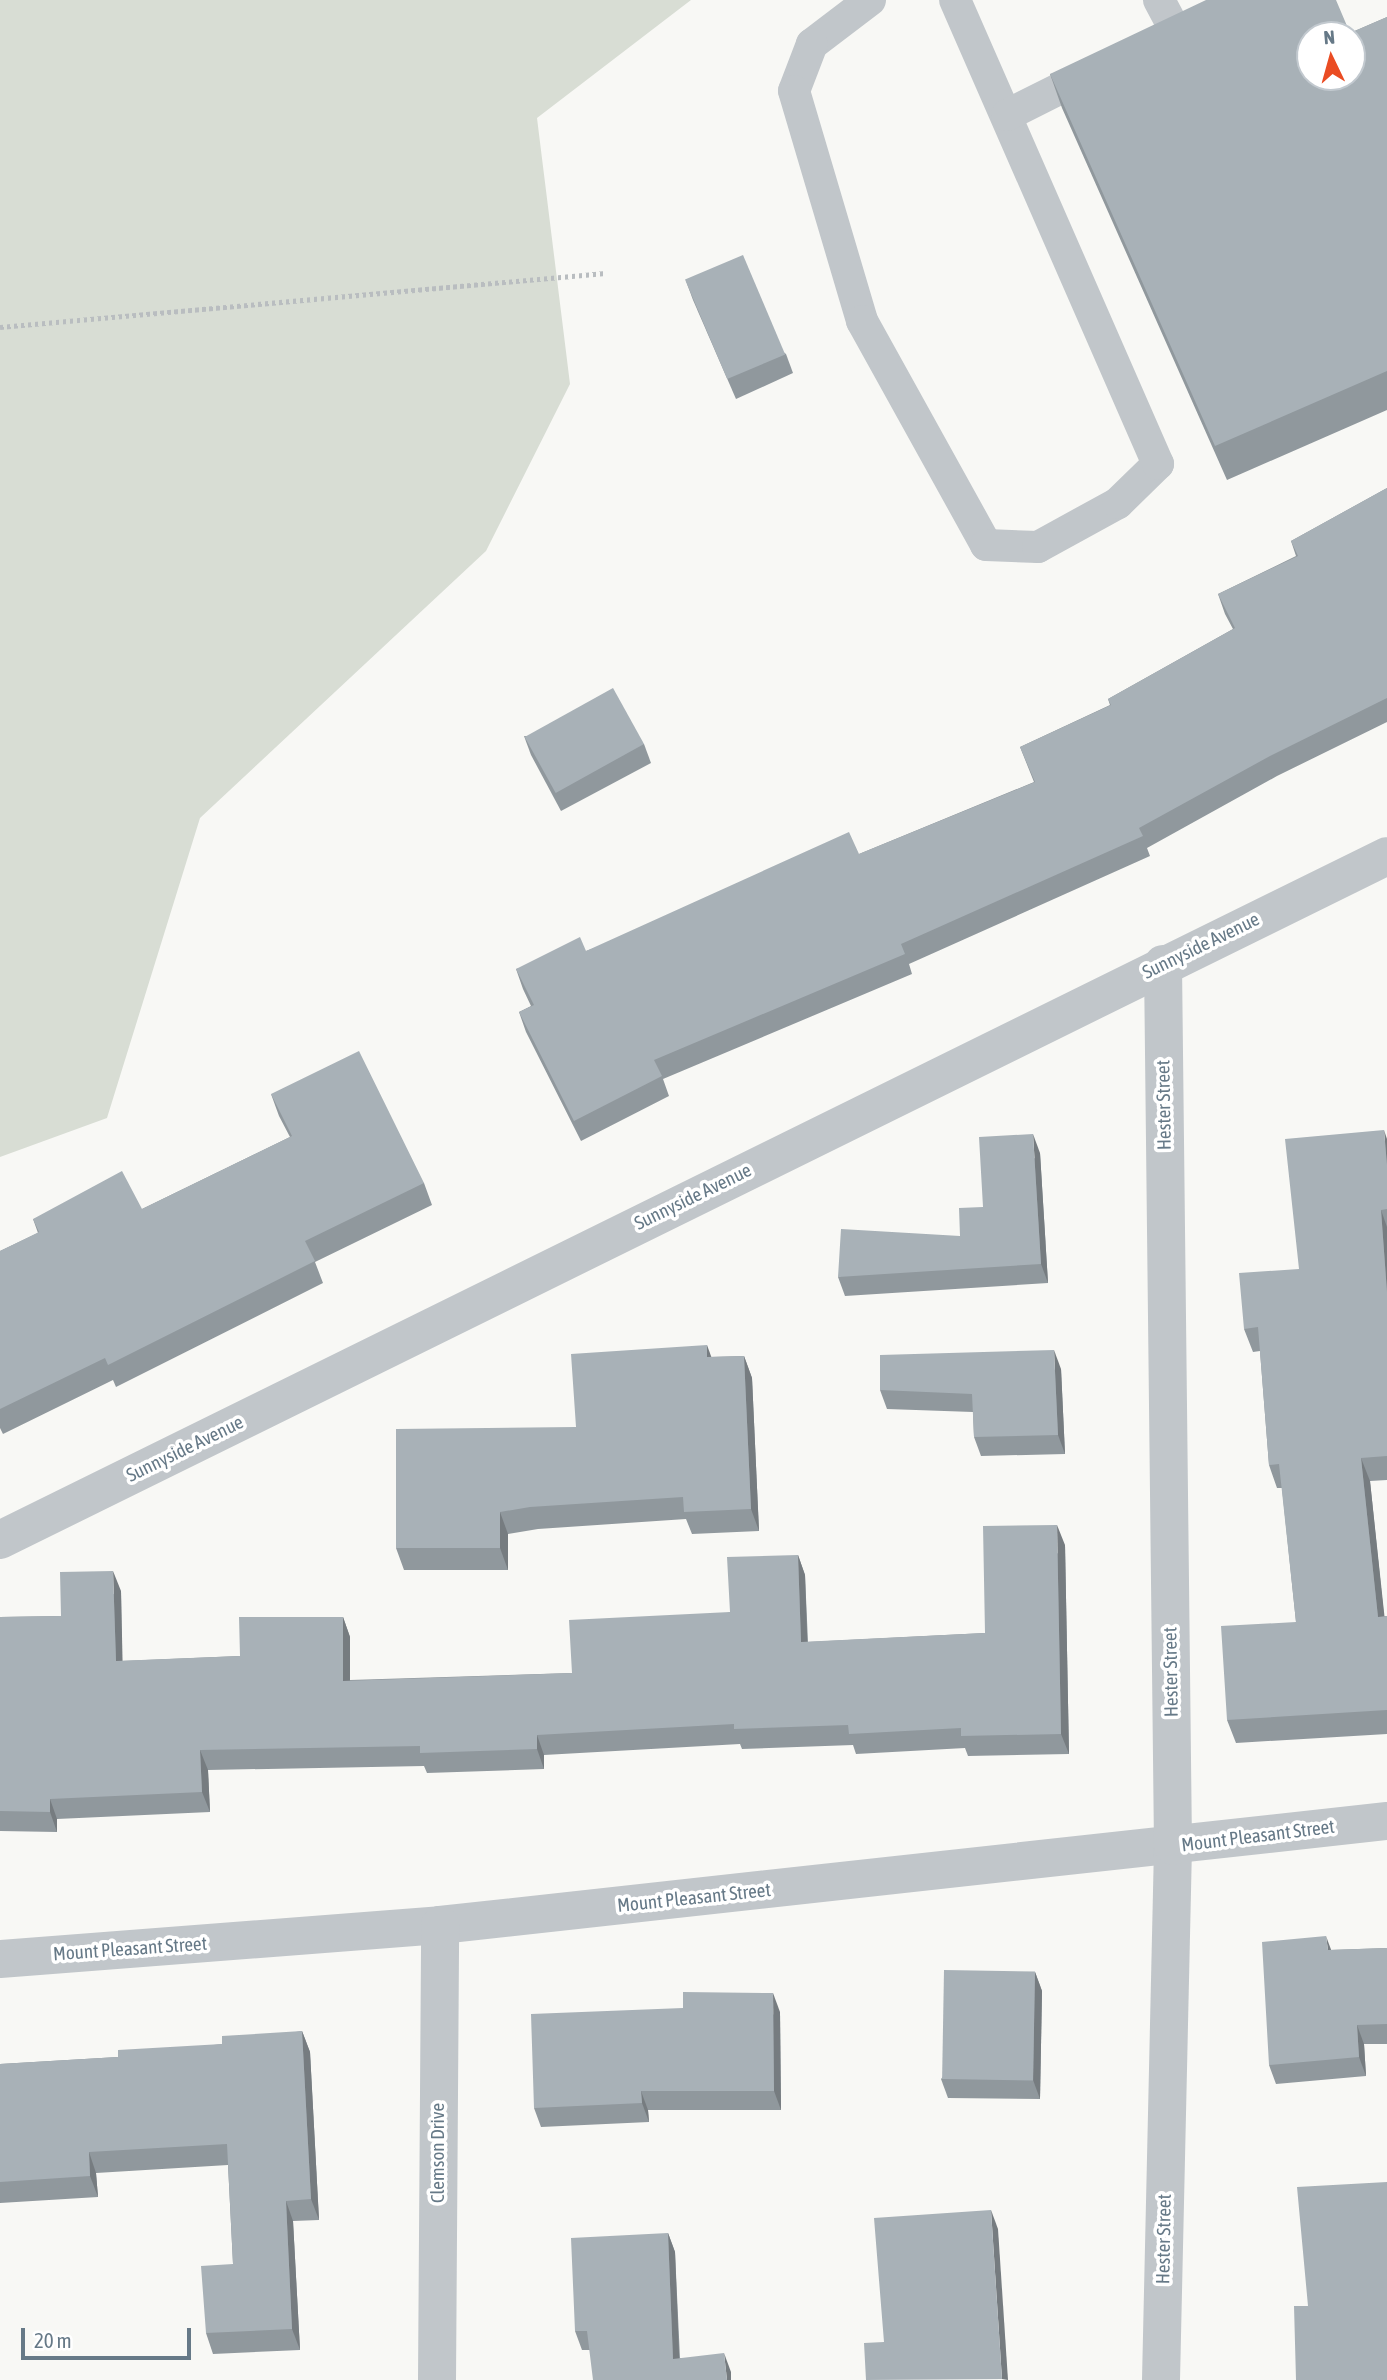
<!DOCTYPE html>
<style>
body{margin:0}
#map{position:relative;width:1387px;height:2380px;overflow:hidden;background:#f8f8f5;font-family:"Asap Condensed",sans-serif}
div>[style]{position:absolute}
[style*='--x']{left:calc(var(--x)*1px);top:calc(var(--y)*1px);width:calc(var(--w)*1px);rotate:calc(var(--a)*1deg)}
.green>*{inset:0;background:#d8ddd4}
.path>*{height:4.5px;margin-top:-2.25px;transform-origin:0;background:repeating-linear-gradient(90deg,#b9bdc0 0 3.5px,transparent 0 7px)}
.lane>*{height:32px;margin:-16px;padding:0 16px;transform-origin:16px;border-radius:16px;background:#c1c6ca}
.street>*{height:38px;margin:-19px;padding:0 19px;transform-origin:19px;border-radius:19px;background:#c1c6ca}
.wall>*{inset:0;background:#90989d}
.shaded-wall>*{inset:0;background:#767c80}
.building>*{inset:0;background:#a8b1b7;transform-origin:0 0}
span{translate:-50% -50%;white-space:nowrap;text-align:center;line-height:1.15;-webkit-text-stroke:7px #fff;paint-order:stroke}
.street-label{font-size:19px;color:#667987}
.north{position:absolute;left:1296px;top:21px;width:70px;height:70px;box-sizing:border-box;background:#fff;border:2px solid #c2c9cf;border-radius:50%;rotate:355deg;font-size:19px;font-weight:700;line-height:28px;text-align:center;color:#667987}
.north::after{content:'';display:block;margin:auto;width:24px;height:32px;background:#ea4c23;clip-path:polygon(50% 0,100% 100%,50% 72%,0 100%)}
.scale{position:absolute;left:21px;top:2328px;width:170px;height:32px;box-sizing:border-box;border:4px solid #667987;border-top:0;padding-left:9px;font-size:21px;line-height:24px;white-space:nowrap;color:#667987;-webkit-text-stroke:5px #fff;paint-order:stroke}
</style>
<div id="map">
<div class="green">
<i style="clip-path:polygon(0 0,691px 0,537px 118px,570px 384px,486px 551px,200px 818px,107px 1118px,0 1157px)"></i>
</div>
<div class="path">
<i style="--x:0;--y:327;--w:608;--a:-5.09"></i>
</div>
<div class="lane">
<i style="--x:870;--y:0;--w:73;--a:142.8"></i>
<i style="--x:812;--y:44;--w:50;--a:111"></i>
<i style="--x:794;--y:91;--w:240;--a:73.5"></i>
<i style="--x:862;--y:321;--w:256;--a:61"></i>
<i style="--x:986;--y:545;--w:52;--a:2.2"></i>
<i style="--x:1038;--y:547;--w:91;--a:-28.8"></i>
<i style="--x:1118;--y:503;--w:56;--a:-44.3"></i>
<i style="--x:1158;--y:464;--w:506;--a:-113.63"></i>
<i style="--x:1159;--y:0;--w:34;--a:62"></i>
<i style="--x:1007;--y:115;--w:96;--a:-26.6"></i>
</div>
<div class="street">
<i style="--x:0;--y:1540;--w:1546;--a:-26.25"></i>
<i style="--x:0;--y:1959;--w:441;--a:-4.4"></i>
<i style="--x:440;--y:1925;--w:953;--a:-6.27"></i>
<i style="--x:437;--y:2380;--w:455;--a:-89.6"></i>
<i style="--x:1161;--y:2380;--w:534;--a:-88.71"></i>
<i style="--x:1173;--y:1846;--w:882;--a:-90.65"></i>
</div>
<div class="wall">
<i style="clip-path:polygon(1387px 17px,1387px 410px,1227px 480px,1062px 108px,1050px 74px,1350px 33px)"></i>
<i style="clip-path:polygon(686px 281px,786px 354px,793px 373px,736px 399px,693px 300px)"></i>
<i style="clip-path:polygon(1387px 488px,1387px 722px,1277px 776px,1147px 848px,1150px 856px,909px 964px,912px 974px,663px 1079px,669px 1096px,581px 1141px,526px 1032px,519px 1012px,531px 1006px,523px 989px,516px 969px,586px 951px,859px 854px,1034px 782px,1020px 747px,1110px 705px,1108px 699px,1233px 629px,1225px 614px,1218px 594px,1296px 556px,1291px 541px)"></i>
<i style="clip-path:polygon(524px 736px,644px 744px,651px 763px,561px 811px,531px 755px)"></i>
<i style="clip-path:polygon(271px 1094px,424px 1183px,432px 1205px,315px 1262px,323px 1283px,116px 1387px,113px 1380px,3px 1434px,0 1428px,0 1251px,38px 1233px,33px 1219px,142px 1209px,290px 1137px,279px 1116px)"></i>
<i style="clip-path:polygon(1387px 1139px,1387px 1480px,1370px 1481px,1384px 1616px,1387px 1616px,1387px 1734px,1236px 1743px,1227px 1720px,1296px 1622px,1282px 1488px,1277px 1488px,1269px 1465px,1260px 1351px,1253px 1352px,1244px 1329px,1299px 1269px)"></i>
<i style="clip-path:polygon(1040px 1153px,1048px 1283px,845px 1296px,838px 1277px,960px 1236px,983px 1207px)"></i>
<i style="clip-path:polygon(744px 1356px,752px 1378px,759px 1531px,692px 1534px,686px 1519px,538px 1529px,508px 1534px,508px 1570px,404px 1570px,396px 1548px,576px 1427px,711px 1357px)"></i>
<i style="clip-path:polygon(1061px 1369px,1065px 1454px,981px 1456px,974px 1437px,973px 1412px,887px 1409px,880px 1390px)"></i>
<i style="clip-path:polygon(1065px 1545px,1069px 1754px,968px 1756px,965px 1748px,856px 1754px,853px 1745px,742px 1749px,740px 1744px,544px 1755px,544px 1769px,427px 1773px,424px 1766px,208px 1770px,210px 1812px,57px 1819px,57px 1832px,0 1831px,0 1617px,61px 1616px,121px 1591px,122px 1661px,240px 1656px,343px 1617px,350px 1637px,350px 1680px,572px 1673px,730px 1612px,798px 1555px,805px 1575px,808px 1642px,985px 1633px)"></i>
<i style="clip-path:polygon(1387px 1948px,1387px 2044px,1364px 2044px,1366px 2076px,1276px 2084px,1269px 2065px,1331px 1950px)"></i>
<i style="clip-path:polygon(1035px 1972px,1042px 1991px,1040px 2099px,948px 2098px,941px 2079px)"></i>
<i style="clip-path:polygon(780px 2012px,781px 2110px,648px 2110px,649px 2122px,541px 2127px,534px 2108px)"></i>
<i style="clip-path:polygon(302px 2031px,310px 2052px,319px 2220px,293px 2221px,300px 2350px,213px 2354px,206px 2333px,233px 2264px,228px 2165px,96px 2173px,98px 2197px,0 2203px,0 2064px,118px 2057px,222px 2044px)"></i>
<i style="clip-path:polygon(668px 2233px,675px 2252px,680px 2358px,731px 2372px,589px 2350px,582px 2350px,575px 2331px)"></i>
</div>
<div class="shaded-wall">
<i style="clip-path:polygon(1384px 1130px,1387px 1139px,1387px 1165px)"></i>
<i style="clip-path:polygon(1033px 1134px,1040px 1153px,1048px 1283px,1041px 1264px)"></i>
<i style="clip-path:polygon(1381px 1210px,1387px 1227px,1387px 1292px)"></i>
<i style="clip-path:polygon(707px 1345px,715px 1367px,707px 1357px)"></i>
<i style="clip-path:polygon(1054px 1350px,1061px 1369px,1065px 1454px,1058px 1435px)"></i>
<i style="clip-path:polygon(744px 1356px,752px 1378px,759px 1531px,751px 1509px)"></i>
<i style="clip-path:polygon(1361px 1458px,1370px 1481px,1387px 1640px,1378px 1617px)"></i>
<i style="clip-path:polygon(500px 1512px,508px 1534px,508px 1570px,500px 1548px)"></i>
<i style="clip-path:polygon(1057px 1525px,1065px 1545px,1069px 1754px,1061px 1734px)"></i>
<i style="clip-path:polygon(798px 1555px,805px 1575px,808px 1662px,801px 1642px)"></i>
<i style="clip-path:polygon(113px 1571px,121px 1591px,123px 1681px,116px 1661px)"></i>
<i style="clip-path:polygon(343px 1617px,350px 1637px,350px 1701px,343px 1681px)"></i>
<i style="clip-path:polygon(537px 1735px,544px 1755px,544px 1769px,537px 1749px)"></i>
<i style="clip-path:polygon(200px 1750px,208px 1770px,210px 1812px,202px 1792px)"></i>
<i style="clip-path:polygon(50px 1799px,57px 1819px,57px 1832px,50px 1812px)"></i>
<i style="clip-path:polygon(1326px 1936px,1333px 1955px,1328px 1950px)"></i>
<i style="clip-path:polygon(1035px 1972px,1042px 1991px,1040px 2099px,1033px 2080px)"></i>
<i style="clip-path:polygon(773px 1993px,780px 2012px,781px 2110px,774px 2091px)"></i>
<i style="clip-path:polygon(1357px 2025px,1364px 2044px,1366px 2076px,1359px 2057px)"></i>
<i style="clip-path:polygon(302px 2031px,310px 2052px,319px 2220px,311px 2199px)"></i>
<i style="clip-path:polygon(641px 2091px,648px 2110px,649px 2122px,642px 2103px)"></i>
<i style="clip-path:polygon(89px 2152px,96px 2173px,98px 2197px,90px 2176px)"></i>
<i style="clip-path:polygon(286px 2201px,293px 2221px,300px 2350px,292px 2329px)"></i>
<i style="clip-path:polygon(991px 2210px,998px 2229px,1008px 2380px,1002px 2379px)"></i>
<i style="clip-path:polygon(668px 2233px,675px 2252px,680px 2378px,673px 2359px)"></i>
<i style="clip-path:polygon(724px 2353px,731px 2372px,731px 2380px,727px 2380px)"></i>
</div>
<div class="building">
<i style="clip-path:polygon(evenodd,1206px 0,1336px 0,1350px 33px,1387px 17px,1387px 371px,1215px 446px,1050px 74px,1206px 0,1310px 35px,1352px 35px,1352px 77px,1310px 77px,1310px 35px)"></i>
<i style="left:743px;top:255px;width:108px;height:63px;rotate:67deg"></i>
<i style="clip-path:polygon(1387px 488px,1387px 698px,1270px 756px,1139px 828px,1143px 836px,901px 944px,905px 954px,654px 1060px,662px 1076px,574px 1121px,519px 1012px,534px 1005px,516px 969px,580px 937px,586px 951px,849px 832px,859px 854px,1035px 782px,1020px 747px,1111px 705px,1108px 699px,1235px 628px,1218px 594px,1298px 556px,1291px 541px)"></i>
<i style="left:613px;top:688px;width:64px;height:101px;rotate:61deg"></i>
<i style="clip-path:polygon(359px 1051px,424px 1183px,305px 1241px,315px 1261px,108px 1365px,105px 1358px,0 1409px,0 1251px,39px 1232px,33px 1219px,122px 1171px,142px 1209px,292px 1136px,271px 1094px)"></i>
<i style="clip-path:polygon(1384px 1130px,1387px 1165px,1387px 1209px,1381px 1210px,1387px 1292px,1387px 1456px,1361px 1458px,1378px 1617px,1387px 1616px,1387px 1710px,1227px 1720px,1221px 1626px,1296px 1622px,1279px 1464px,1269px 1465px,1258px 1327px,1244px 1329px,1239px 1273px,1299px 1269px,1285px 1139px)"></i>
<i style="clip-path:polygon(1033px 1134px,1041px 1264px,838px 1277px,841px 1229px,960px 1236px,959px 1208px,983px 1207px,979px 1137px)"></i>
<i style="clip-path:polygon(707px 1345px,707px 1357px,744px 1356px,751px 1509px,684px 1512px,683px 1497px,530px 1507px,500px 1512px,500px 1548px,396px 1548px,396px 1429px,576px 1427px,571px 1354px)"></i>
<i style="clip-path:polygon(1054px 1350px,1058px 1435px,974px 1437px,972px 1394px,880px 1390px,880px 1355px)"></i>
<i style="clip-path:polygon(1057px 1525px,1061px 1734px,961px 1736px,961px 1728px,849px 1734px,848px 1725px,734px 1729px,734px 1724px,537px 1735px,537px 1749px,420px 1753px,420px 1746px,200px 1750px,202px 1792px,50px 1799px,50px 1812px,0 1811px,0 1617px,61px 1616px,60px 1572px,113px 1571px,116px 1661px,240px 1656px,239px 1617px,343px 1617px,343px 1681px,572px 1673px,569px 1620px,730px 1612px,727px 1557px,798px 1555px,801px 1642px,985px 1633px,983px 1526px)"></i>
<i style="clip-path:polygon(1326px 1936px,1328px 1950px,1387px 1948px,1387px 2024px,1357px 2025px,1359px 2057px,1269px 2065px,1262px 1942px)"></i>
<i style="left:944px;top:1970px;width:91px;height:109px;rotate:1deg"></i>
<i style="clip-path:polygon(683px 1992px,773px 1993px,774px 2091px,641px 2091px,642px 2103px,534px 2108px,531px 2014px,683px 2008px)"></i>
<i style="clip-path:polygon(302px 2031px,311px 2199px,286px 2201px,292px 2329px,206px 2333px,201px 2266px,233px 2264px,227px 2144px,89px 2152px,90px 2176px,0 2182px,0 2064px,118px 2057px,118px 2050px,222px 2044px,222px 2036px)"></i>
<i style="clip-path:polygon(1387px 2182px,1387px 2380px,1296px 2380px,1294px 2306px,1308px 2306px,1297px 2187px)"></i>
<i style="clip-path:polygon(991px 2210px,1002px 2379px,866px 2380px,864px 2343px,884px 2342px,874px 2218px)"></i>
<i style="clip-path:polygon(668px 2233px,673px 2359px,724px 2353px,727px 2380px,593px 2380px,587px 2331px,575px 2331px,571px 2238px)"></i>
</div>
<div class="street-label">
<span style="left:1201px;top:946px;rotate:-26deg">Sunnyside Avenue</span>
<span style="left:1164px;top:1105px;rotate:-91deg">Hester Street</span>
<span style="left:693px;top:1197px;rotate:-26deg">Sunnyside Avenue</span>
<span style="left:185px;top:1449px;rotate:-26deg">Sunnyside Avenue</span>
<span style="left:1171px;top:1672px;rotate:-91deg">Hester Street</span>
<span style="left:1258px;top:1836px;rotate:-7deg">Mount Pleasant Street</span>
<span style="left:694px;top:1898px;rotate:-6deg">Mount Pleasant Street</span>
<span style="left:130px;top:1949px;rotate:-4deg">Mount Pleasant Street</span>
<span style="left:438px;top:2153px;rotate:-90deg">Clemson Drive</span>
<span style="left:1164px;top:2239px;rotate:-89deg">Hester Street</span>
</div>
<div class="north">N</div>
<div class="scale">20 m</div>
</div>
